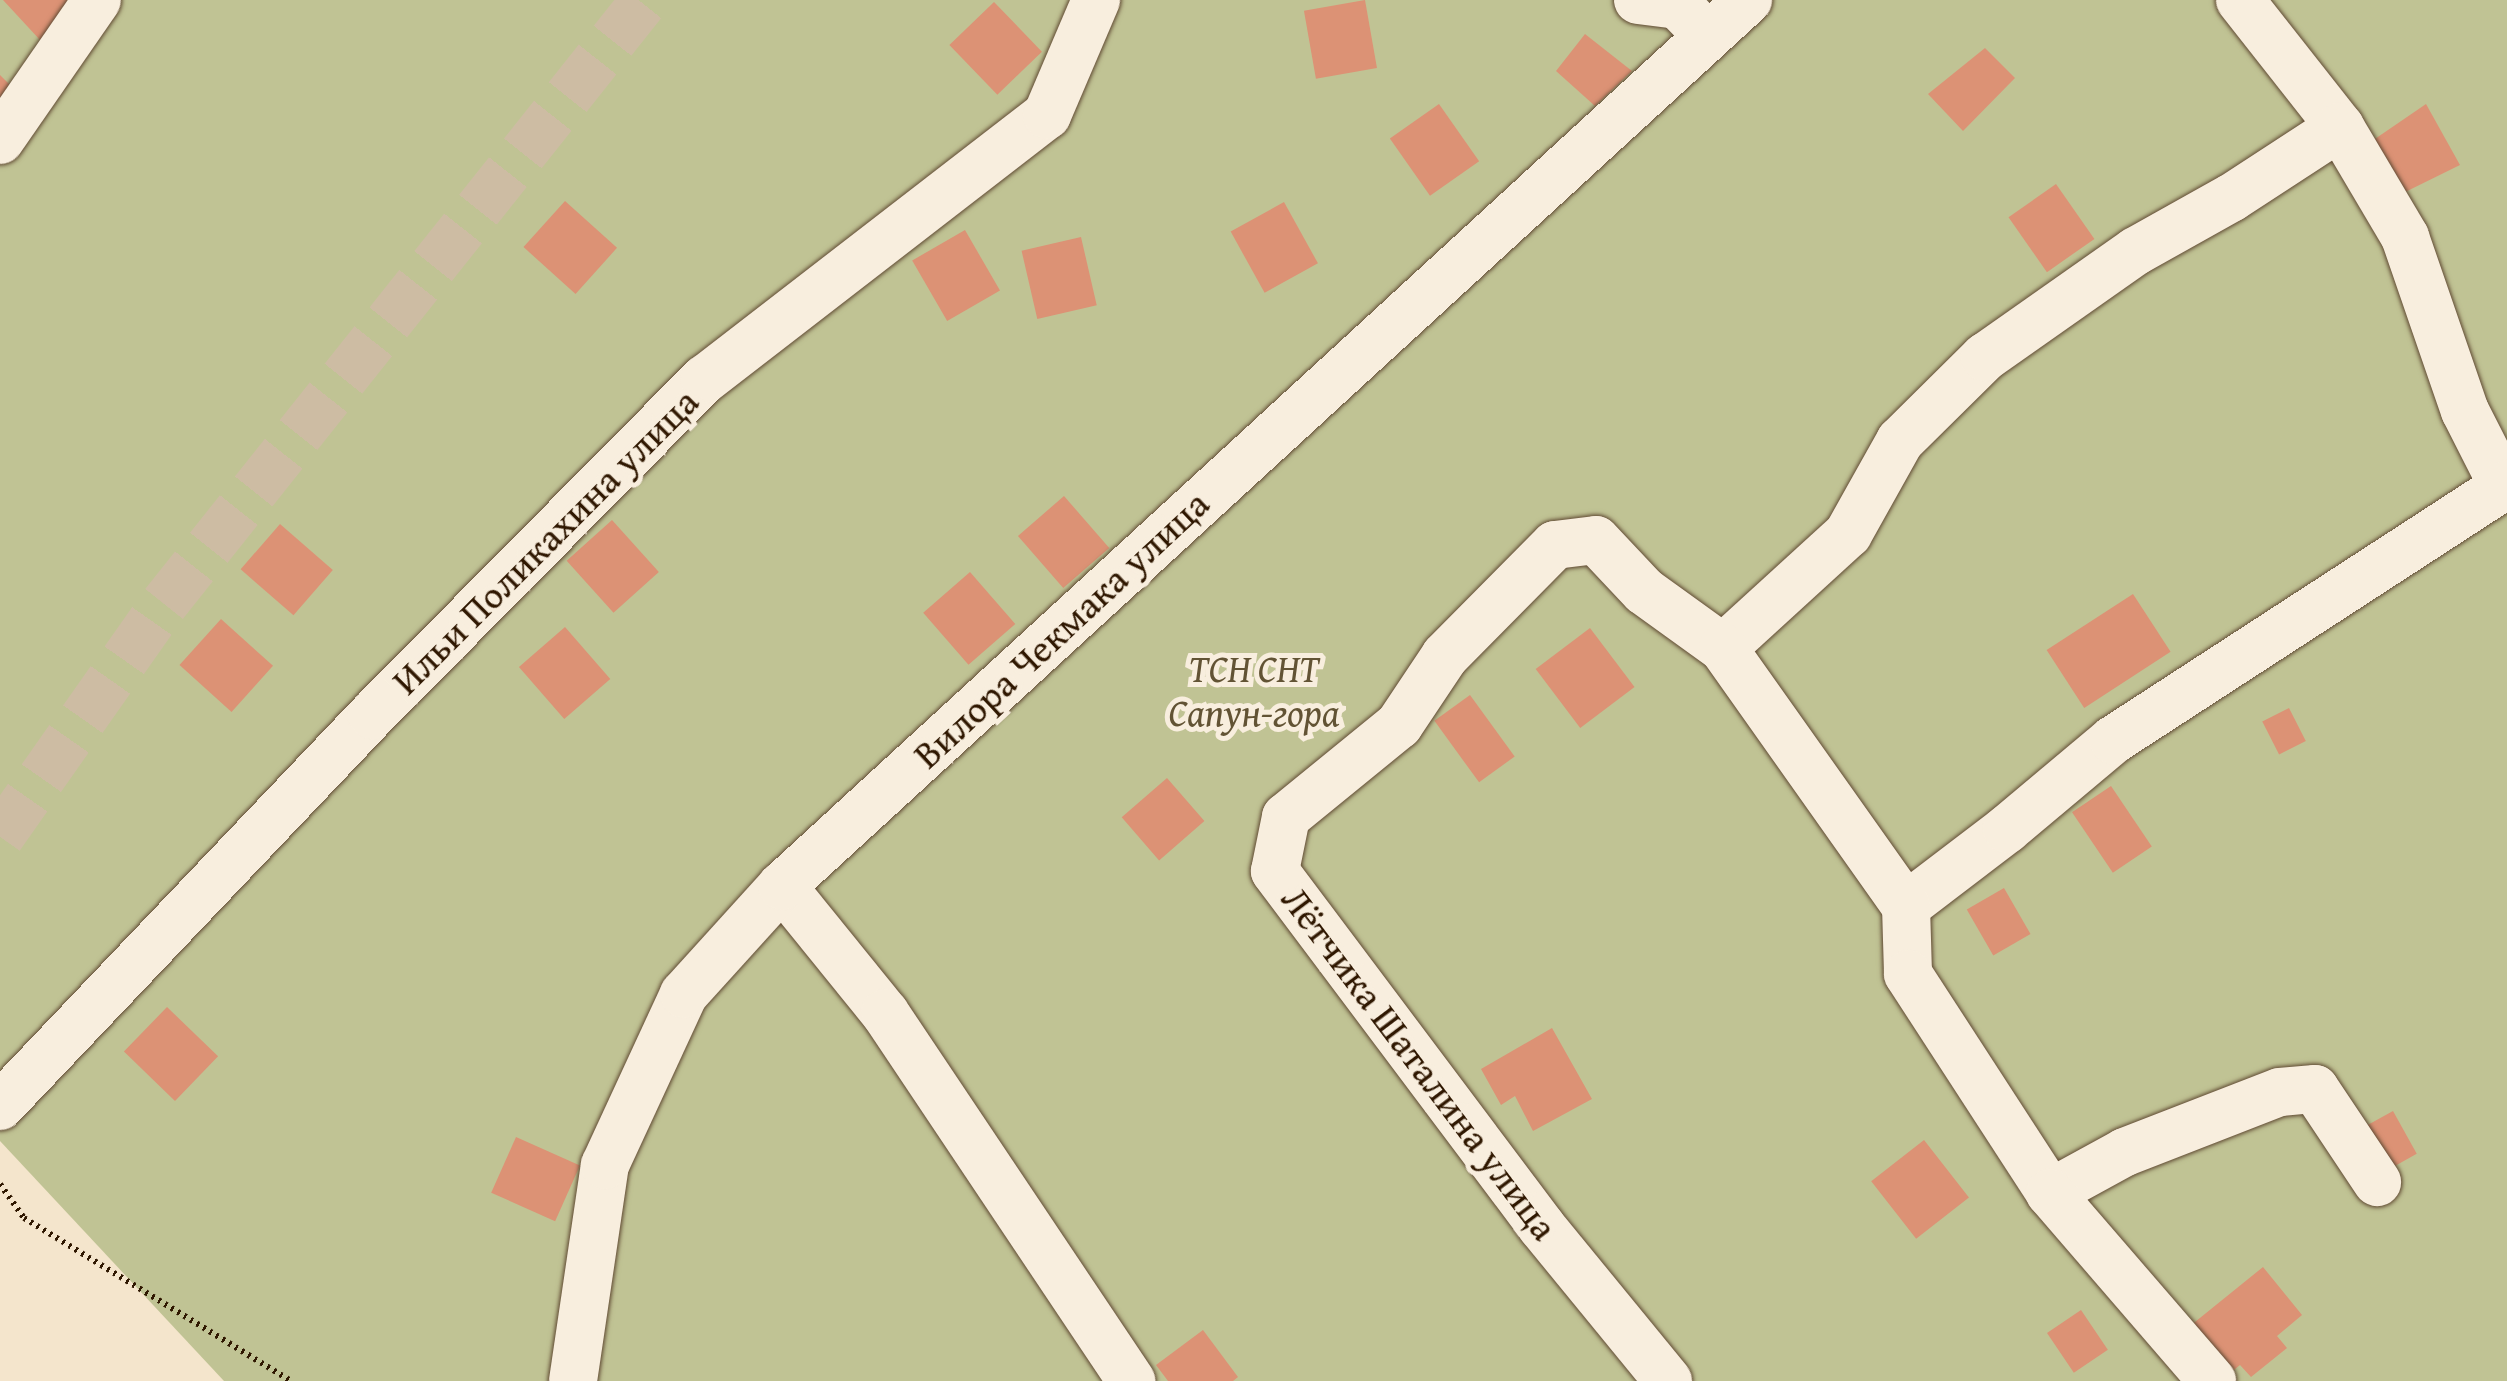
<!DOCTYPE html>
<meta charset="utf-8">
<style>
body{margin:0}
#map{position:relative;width:2507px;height:1381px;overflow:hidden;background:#f4e5cc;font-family:"Gentium Book Plus",serif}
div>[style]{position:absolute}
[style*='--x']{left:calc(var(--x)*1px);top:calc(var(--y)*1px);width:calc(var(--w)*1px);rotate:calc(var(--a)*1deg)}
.green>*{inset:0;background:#c0c394}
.building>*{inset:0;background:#dc9275;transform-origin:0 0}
.minor-tunnel>*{height:48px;margin-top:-24px;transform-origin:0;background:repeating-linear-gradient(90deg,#cdbca3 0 48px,transparent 0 72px)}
.path>*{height:6px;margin-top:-3px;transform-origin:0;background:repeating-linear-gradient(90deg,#2f1700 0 2.5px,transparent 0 7.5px)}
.roads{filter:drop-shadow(0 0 2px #604a33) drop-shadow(0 0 2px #604a33)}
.minor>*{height:48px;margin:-24px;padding:0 24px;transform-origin:24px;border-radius:24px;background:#f8eede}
span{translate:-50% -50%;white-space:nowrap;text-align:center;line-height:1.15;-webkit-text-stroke:10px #f8eede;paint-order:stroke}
.street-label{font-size:38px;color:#2f1700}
.park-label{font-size:38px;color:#625334;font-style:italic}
</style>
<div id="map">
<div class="green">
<i style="clip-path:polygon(0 0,2507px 0,2507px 1381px,224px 1381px,0 1141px)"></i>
</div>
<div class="building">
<i style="clip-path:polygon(3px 0,83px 0,40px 40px)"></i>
<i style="left:1365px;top:0;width:69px;height:62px;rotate:80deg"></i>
<i style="left:994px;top:2px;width:69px;height:62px;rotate:46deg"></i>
<i style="clip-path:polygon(1585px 34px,1632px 71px,1595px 106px,1556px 71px)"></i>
<i style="clip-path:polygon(1985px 48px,2015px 78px,1963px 131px,1928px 94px)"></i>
<i style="clip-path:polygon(0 75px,18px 93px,0 112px)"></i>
<i style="left:1439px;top:104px;width:70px;height:60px;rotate:55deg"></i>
<i style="clip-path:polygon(2426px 104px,2460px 165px,2395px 197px,2369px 143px)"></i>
<i style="left:2056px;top:184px;width:67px;height:58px;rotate:55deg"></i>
<i style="left:565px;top:201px;width:70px;height:62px;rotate:42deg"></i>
<i style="left:1284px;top:202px;width:70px;height:61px;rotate:61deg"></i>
<i style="left:965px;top:230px;width:70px;height:61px;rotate:60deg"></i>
<i style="left:1081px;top:237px;width:70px;height:61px;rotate:77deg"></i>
<i style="left:1064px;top:496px;width:69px;height:61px;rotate:49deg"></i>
<i style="left:612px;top:520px;width:70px;height:61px;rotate:48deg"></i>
<i style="left:280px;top:524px;width:70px;height:60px;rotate:41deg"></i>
<i style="left:970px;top:572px;width:69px;height:62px;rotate:49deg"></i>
<i style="left:2133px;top:594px;width:69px;height:103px;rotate:57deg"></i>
<i style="left:221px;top:619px;width:70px;height:62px;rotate:42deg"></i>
<i style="left:565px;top:627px;width:69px;height:61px;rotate:49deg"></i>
<i style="left:1590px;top:628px;width:74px;height:68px;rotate:53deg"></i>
<i style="left:1470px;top:695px;width:76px;height:44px;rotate:54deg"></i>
<i style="left:2289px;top:708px;width:37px;height:30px;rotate:63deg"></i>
<i style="left:1167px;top:778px;width:57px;height:60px;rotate:49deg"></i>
<i style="left:2111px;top:786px;width:73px;height:47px;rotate:56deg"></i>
<i style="left:2004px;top:888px;width:53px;height:43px;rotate:60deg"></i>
<i style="left:167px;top:1007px;width:71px;height:62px;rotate:44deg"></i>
<i style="clip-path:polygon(1552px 1028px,1592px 1099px,1533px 1131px,1515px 1096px,1501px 1105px,1481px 1069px)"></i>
<i style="left:2393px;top:1111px;width:49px;height:45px;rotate:61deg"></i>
<i style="left:516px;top:1137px;width:70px;height:61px;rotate:24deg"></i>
<i style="left:1924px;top:1140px;width:73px;height:67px;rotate:52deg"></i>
<i style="clip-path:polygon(2263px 1267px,2302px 1315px,2277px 1336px,2287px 1348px,2251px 1377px,2240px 1365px,2229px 1374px,2190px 1326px)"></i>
<i style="left:2081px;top:1310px;width:48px;height:41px;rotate:56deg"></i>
<i style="clip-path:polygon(1203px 1330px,1238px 1377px,1233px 1381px,1168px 1381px,1156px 1365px)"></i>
</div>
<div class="minor-tunnel">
<i style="--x:0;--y:837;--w:285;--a:-54.9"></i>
<i style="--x:164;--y:604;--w:772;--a:-51.47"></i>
</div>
<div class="path">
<i style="--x:0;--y:1184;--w:42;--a:54.8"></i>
<i style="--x:24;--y:1218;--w:313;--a:31.4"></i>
</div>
<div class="roads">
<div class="minor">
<i style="--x:1638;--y:0;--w:40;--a:7.1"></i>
<i style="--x:1678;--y:5;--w:40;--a:46"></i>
<i style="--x:2240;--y:0;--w:162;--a:51.8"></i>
<i style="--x:2340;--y:127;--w:128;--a:59.4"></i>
<i style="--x:2405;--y:237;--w:184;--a:71"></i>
<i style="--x:2465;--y:411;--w:84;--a:63.1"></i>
<i style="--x:0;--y:140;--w:170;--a:-55.3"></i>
<i style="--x:1723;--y:648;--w:169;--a:-42.4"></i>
<i style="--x:1848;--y:534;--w:107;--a:-60.8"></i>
<i style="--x:1900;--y:441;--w:120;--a:-44.7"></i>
<i style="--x:1985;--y:357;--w:184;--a:-35.1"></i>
<i style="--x:2136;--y:251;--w:109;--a:-29.2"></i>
<i style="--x:2231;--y:198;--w:130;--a:-33.1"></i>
<i style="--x:782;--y:886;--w:164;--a:51"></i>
<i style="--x:885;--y:1013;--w:443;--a:56.2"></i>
<i style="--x:1906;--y:906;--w:127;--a:-37.3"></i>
<i style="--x:2007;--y:829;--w:138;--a:-40"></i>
<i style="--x:2113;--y:740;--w:470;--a:-33"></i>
<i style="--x:0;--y:1106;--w:540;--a:-46.43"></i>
<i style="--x:372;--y:715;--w:473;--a:-45.3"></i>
<i style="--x:705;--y:379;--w:432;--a:-37.7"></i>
<i style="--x:1047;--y:115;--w:125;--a:-66.9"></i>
<i style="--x:2050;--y:1193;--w:85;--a:-28.7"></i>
<i style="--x:2125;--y:1152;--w:166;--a:-21.2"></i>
<i style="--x:2280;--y:1092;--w:35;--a:-5"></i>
<i style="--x:2315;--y:1089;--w:112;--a:56.3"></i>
<i style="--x:573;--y:1381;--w:218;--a:-81.6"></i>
<i style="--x:605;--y:1165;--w:188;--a:-65.2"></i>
<i style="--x:684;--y:994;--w:146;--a:-47.8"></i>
<i style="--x:782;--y:886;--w:1311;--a:-42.53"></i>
<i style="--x:1668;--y:1381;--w:199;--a:-129.3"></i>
<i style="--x:1542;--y:1227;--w:445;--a:-126.9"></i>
<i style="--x:1275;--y:871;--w:55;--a:-78.5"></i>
<i style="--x:1286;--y:817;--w:146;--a:-39.2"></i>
<i style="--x:1399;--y:725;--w:83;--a:-56.3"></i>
<i style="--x:1445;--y:656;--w:156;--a:-45.3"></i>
<i style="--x:1555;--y:545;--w:41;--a:-7"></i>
<i style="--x:1596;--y:540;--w:70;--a:46.7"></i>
<i style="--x:1644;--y:591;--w:97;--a:35.8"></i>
<i style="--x:1723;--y:648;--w:316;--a:54.7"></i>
<i style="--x:1906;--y:906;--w:68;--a:88.3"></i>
<i style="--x:1908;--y:974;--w:261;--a:57"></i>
<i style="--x:2050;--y:1193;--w:248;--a:49.2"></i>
</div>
</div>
<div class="street-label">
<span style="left:545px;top:541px;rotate:-45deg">Ильи Поликахина улица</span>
<span style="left:1061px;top:629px;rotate:-43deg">Вилора Чекмака улица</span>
<span style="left:1420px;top:1063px;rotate:53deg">Лётчика Шаталина улица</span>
</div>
<div class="park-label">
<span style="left:1254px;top:691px">ТСН СНТ<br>Сапун-гора</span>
</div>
</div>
